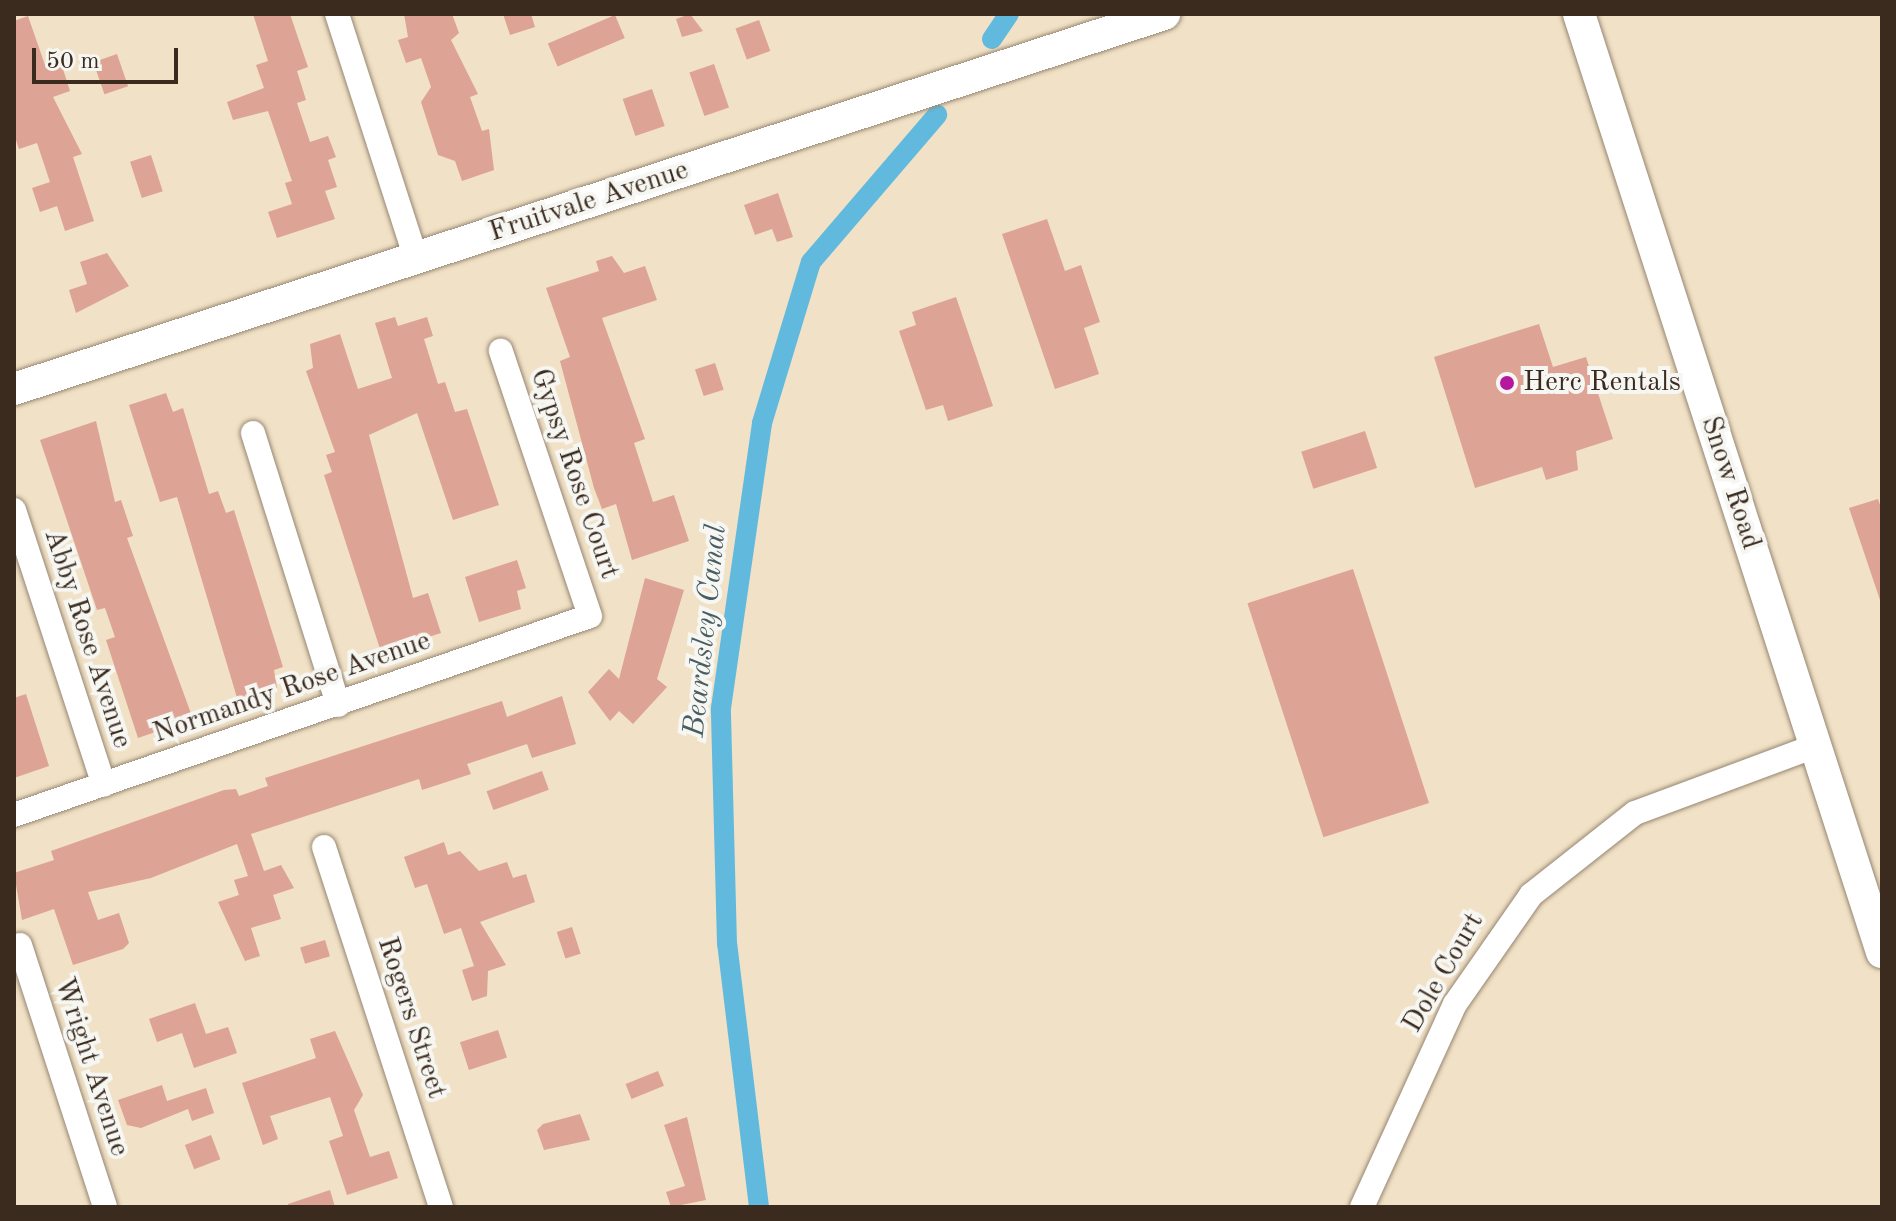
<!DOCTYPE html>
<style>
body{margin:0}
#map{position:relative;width:1896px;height:1221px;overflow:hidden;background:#f1e1c6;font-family:"Old Standard TT",serif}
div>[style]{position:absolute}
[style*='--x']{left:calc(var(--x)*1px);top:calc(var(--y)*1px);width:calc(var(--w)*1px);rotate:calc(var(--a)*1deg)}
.canal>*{height:20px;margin:-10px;padding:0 10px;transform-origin:10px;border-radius:10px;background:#61bade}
.building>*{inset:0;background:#dda394;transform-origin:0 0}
.roads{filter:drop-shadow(0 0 2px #968672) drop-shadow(0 0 2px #968672)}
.minor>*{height:24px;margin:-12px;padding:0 12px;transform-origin:12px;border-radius:12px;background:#fff}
.secondary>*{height:32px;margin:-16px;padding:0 16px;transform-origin:16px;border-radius:16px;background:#fff}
.dots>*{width:22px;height:22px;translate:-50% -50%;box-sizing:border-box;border:4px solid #f6f6f2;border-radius:50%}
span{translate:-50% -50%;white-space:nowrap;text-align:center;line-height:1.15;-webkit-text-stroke:8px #f6f6f2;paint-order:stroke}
.street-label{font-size:28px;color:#3b2a1e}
.poi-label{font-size:28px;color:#3b2a1e}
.left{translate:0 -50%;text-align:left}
.water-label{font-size:30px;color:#485c61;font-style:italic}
.frame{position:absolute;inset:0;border:16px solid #3b2a1e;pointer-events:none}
.scale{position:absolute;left:32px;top:48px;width:146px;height:36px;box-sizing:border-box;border:4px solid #3b2a1e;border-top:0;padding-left:10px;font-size:24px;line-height:28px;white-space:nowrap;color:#3b2a1e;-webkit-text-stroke:6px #f6f6f2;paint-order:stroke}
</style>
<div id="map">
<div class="canal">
<i style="--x:992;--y:39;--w:30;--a:-56"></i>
<i style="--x:759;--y:1207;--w:265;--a:-96.9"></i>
<i style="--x:727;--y:944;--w:236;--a:-91.5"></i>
<i style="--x:721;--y:708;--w:288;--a:-81.8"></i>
<i style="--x:762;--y:423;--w:168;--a:-73.1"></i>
<i style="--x:811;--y:262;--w:194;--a:-49.4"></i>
</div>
<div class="building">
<i style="clip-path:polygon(253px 14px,290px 14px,308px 67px,297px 71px,306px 100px,297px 103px,310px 142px,328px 136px,336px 157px,328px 160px,337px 187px,325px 191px,335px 219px,277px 238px,268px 212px,292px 204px,285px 183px,292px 181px,268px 111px,233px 120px,227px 102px,264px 88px,256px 65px,268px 61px)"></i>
<i style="clip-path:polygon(404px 14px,452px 14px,459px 33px,451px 40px,478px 94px,470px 97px,482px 131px,489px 129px,494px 170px,462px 181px,455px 161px,438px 155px,421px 102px,431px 87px,421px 58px,406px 63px,398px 40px,408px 37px)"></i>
<i style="clip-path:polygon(503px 14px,531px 14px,535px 27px,510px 35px)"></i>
<i style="clip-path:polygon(690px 14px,703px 31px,682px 37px,676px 19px)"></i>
<i style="left:615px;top:15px;width:25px;height:73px;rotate:67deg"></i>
<i style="clip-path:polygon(28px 16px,46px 68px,61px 63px,70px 91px,53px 97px,82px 154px,73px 157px,94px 221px,65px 231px,57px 206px,40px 212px,32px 188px,50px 182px,37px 143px,19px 149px,14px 134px,14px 21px)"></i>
<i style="left:759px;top:20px;width:33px;height:25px;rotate:70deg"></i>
<i style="left:117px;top:54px;width:34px;height:25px;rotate:71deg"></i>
<i style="left:714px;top:64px;width:46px;height:26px;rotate:71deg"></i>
<i style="left:652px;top:89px;width:39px;height:31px;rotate:71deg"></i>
<i style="left:151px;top:155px;width:38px;height:22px;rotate:72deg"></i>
<i style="clip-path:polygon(778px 193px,793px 237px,777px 242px,772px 229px,755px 235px,744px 205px)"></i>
<i style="clip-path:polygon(1047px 219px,1065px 271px,1081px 265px,1100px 322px,1084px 328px,1099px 374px,1055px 389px,1002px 234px)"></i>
<i style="clip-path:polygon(107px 253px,129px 286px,76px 313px,69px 290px,87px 284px,80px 262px)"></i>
<i style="clip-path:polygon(612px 256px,624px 273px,645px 266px,657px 300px,602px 318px,645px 439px,634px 443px,653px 502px,674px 495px,689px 541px,632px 560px,616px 504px,602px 509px,594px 488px,560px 361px,570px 357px,546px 288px,599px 271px,596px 261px)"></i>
<i style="clip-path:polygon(956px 297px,993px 406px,948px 421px,943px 405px,926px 410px,899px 331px,916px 325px,912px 312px)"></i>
<i style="clip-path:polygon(395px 317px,398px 326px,427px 317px,433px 336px,424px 339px,438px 384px,445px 382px,455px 412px,467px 409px,499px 505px,453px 520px,417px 413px,369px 435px,413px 598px,428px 593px,441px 633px,381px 652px,324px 475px,332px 472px,326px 455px,335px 452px,306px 371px,313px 368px,310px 344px,340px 334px,358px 389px,392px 378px,375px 323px)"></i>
<i style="clip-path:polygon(1539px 324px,1553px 367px,1586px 357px,1613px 439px,1576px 451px,1578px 470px,1546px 480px,1542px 467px,1475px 488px,1434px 357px)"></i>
<i style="left:715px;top:363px;width:28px;height:21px;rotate:72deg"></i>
<i style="clip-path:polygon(166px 393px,173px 412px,183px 408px,209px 494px,218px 491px,226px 513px,234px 510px,283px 667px,274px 670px,277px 688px,238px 701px,177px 497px,160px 502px,129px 405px)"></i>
<i style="clip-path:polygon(96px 421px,115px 502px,121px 500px,133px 536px,127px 538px,193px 719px,138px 738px,106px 640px,115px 637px,105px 608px,97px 610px,40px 440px)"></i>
<i style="left:1365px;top:431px;width:39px;height:67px;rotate:72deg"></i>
<i style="clip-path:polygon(1878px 499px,1882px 511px,1880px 600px,1849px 508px)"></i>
<i style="clip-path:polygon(517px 560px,526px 588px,517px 591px,521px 609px,479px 622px,465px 577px)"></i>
<i style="left:1353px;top:569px;width:246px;height:111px;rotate:72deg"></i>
<i style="clip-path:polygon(645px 578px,684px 590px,657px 679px,667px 687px,633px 724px,619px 711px,610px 721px,588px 692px,609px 669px,619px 679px)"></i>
<i style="clip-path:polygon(26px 694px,49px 766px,14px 778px,14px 698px)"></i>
<i style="clip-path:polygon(562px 696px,576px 744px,532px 758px,527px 744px,467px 764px,471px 774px,422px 790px,419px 779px,251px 834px,264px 871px,281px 865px,294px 888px,273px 895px,281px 919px,251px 928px,260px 956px,245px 961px,218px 902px,239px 895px,234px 880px,248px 876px,237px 844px,151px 878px,88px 892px,98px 920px,119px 913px,129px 943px,123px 949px,73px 965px,54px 909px,22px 920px,14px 873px,54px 860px,51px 851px,224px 790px,236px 789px,239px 796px,268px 786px,265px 778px,502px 701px,507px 717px)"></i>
<i style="left:542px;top:771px;width:20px;height:59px;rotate:70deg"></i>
<i style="clip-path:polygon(444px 842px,448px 855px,460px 851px,479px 871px,507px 862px,513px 878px,526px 874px,535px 902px,480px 922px,506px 965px,488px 971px,487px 996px,472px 1001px,462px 970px,474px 966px,461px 928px,444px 934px,427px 884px,415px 888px,404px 857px)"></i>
<i style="left:572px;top:927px;width:28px;height:16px;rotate:72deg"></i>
<i style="left:325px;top:940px;width:17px;height:26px;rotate:73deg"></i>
<i style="clip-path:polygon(195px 1003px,206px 1034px,228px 1027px,237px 1053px,194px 1068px,182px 1033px,157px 1042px,149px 1019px)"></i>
<i style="left:498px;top:1030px;width:29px;height:40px;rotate:72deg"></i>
<i style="clip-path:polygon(335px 1031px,363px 1095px,354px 1110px,370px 1157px,389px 1151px,398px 1178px,347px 1195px,329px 1141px,343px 1136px,330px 1097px,270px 1116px,278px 1139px,263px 1145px,242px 1083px,316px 1058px,310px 1039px)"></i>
<i style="left:658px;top:1071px;width:16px;height:35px;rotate:68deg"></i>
<i style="clip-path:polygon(162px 1085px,167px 1101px,206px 1088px,214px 1113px,192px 1121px,188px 1109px,141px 1128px,127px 1125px,118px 1100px)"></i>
<i style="clip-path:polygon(580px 1114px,590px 1140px,544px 1150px,537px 1130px,543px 1124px)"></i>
<i style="clip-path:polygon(687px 1117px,706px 1200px,671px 1207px,666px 1192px,685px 1186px,664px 1125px)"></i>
<i style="left:211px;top:1135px;width:26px;height:28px;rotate:69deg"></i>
<i style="clip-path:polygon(330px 1190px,335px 1207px,289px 1207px,288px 1204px)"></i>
</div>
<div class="roads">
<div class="minor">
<i style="--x:337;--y:14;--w:256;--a:72.1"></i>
<i style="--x:253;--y:433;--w:285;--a:72.6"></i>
<i style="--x:14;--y:510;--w:289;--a:71.9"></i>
<i style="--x:14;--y:815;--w:609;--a:-19.06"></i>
<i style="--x:590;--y:616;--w:280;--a:-108.6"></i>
<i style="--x:324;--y:847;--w:379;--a:72"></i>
<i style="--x:20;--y:945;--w:275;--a:72"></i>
<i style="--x:1362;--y:1207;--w:223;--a:-65.4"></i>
<i style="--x:1455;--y:1004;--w:133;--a:-55.1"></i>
<i style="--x:1531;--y:895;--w:132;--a:-38.3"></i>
<i style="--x:1635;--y:813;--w:192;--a:-20.4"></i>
</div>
<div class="secondary">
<i style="--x:1579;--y:14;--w:986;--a:72.1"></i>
<i style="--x:14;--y:389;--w:1210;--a:-18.06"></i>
</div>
</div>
<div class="dots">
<i style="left:1507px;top:383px;background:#b5179e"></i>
</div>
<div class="street-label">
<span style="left:589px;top:202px;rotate:-18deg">Fruitvale Avenue</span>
<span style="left:574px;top:474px;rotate:71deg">Gypsy Rose Court</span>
<span style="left:1730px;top:483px;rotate:72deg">Snow Road</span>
<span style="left:87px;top:639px;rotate:72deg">Abby Rose Avenue</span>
<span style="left:292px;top:688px;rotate:-19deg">Normandy Rose Avenue</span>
<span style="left:1444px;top:973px;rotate:-60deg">Dole Court</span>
<span style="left:411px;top:1018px;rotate:72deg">Rogers Street</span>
<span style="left:91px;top:1067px;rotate:72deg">Wright Avenue</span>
</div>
<div class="poi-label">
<span class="left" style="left:1523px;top:383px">Herc Rentals</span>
</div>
<div class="water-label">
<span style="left:706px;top:631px;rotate:-84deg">Beardsley Canal</span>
</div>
<div class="frame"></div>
<div class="scale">50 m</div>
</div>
